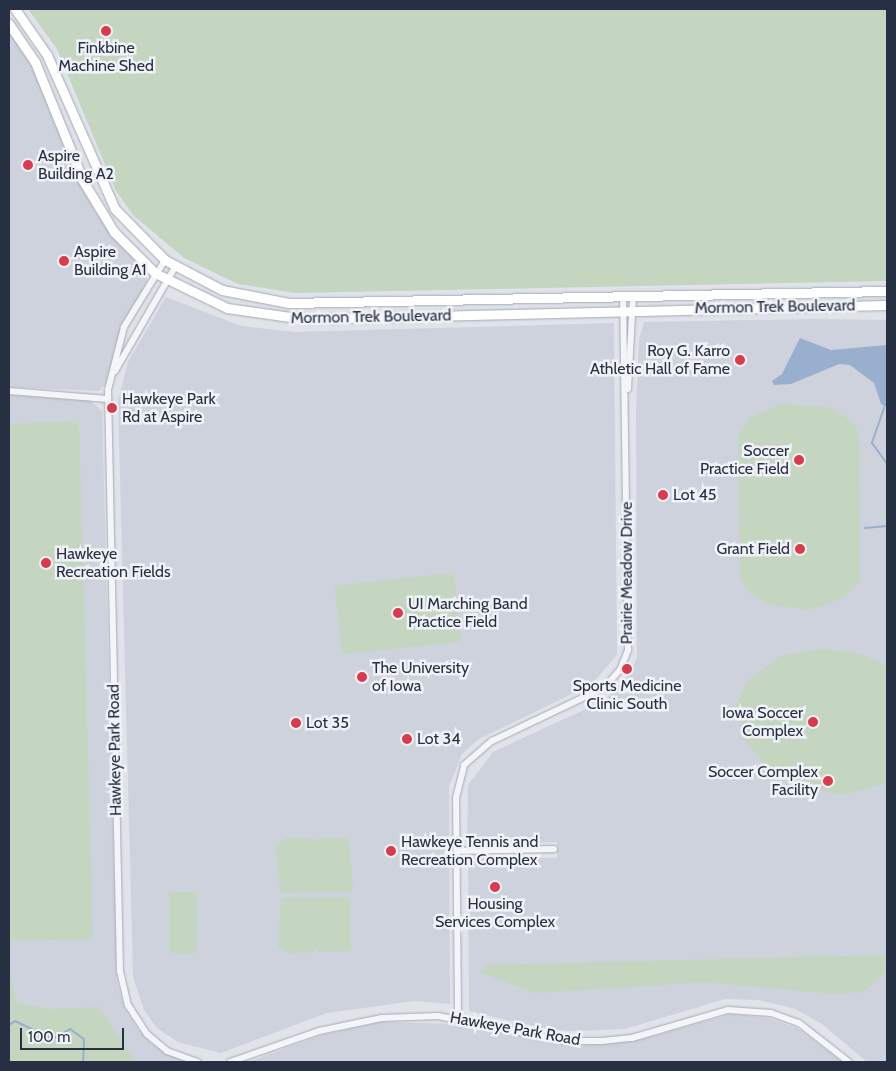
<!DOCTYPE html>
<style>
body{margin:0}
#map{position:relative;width:896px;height:1071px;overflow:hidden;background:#e0e3ea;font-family:Cabin,sans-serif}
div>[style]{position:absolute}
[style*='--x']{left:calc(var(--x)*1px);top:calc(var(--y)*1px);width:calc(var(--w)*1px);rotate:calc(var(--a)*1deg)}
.built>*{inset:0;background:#ced2dc}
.green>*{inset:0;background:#c4d5c0;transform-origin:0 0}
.water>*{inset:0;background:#98afcd}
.stream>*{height:2px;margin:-1px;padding:0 1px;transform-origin:1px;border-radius:1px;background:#98afcd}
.roads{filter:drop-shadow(0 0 1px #a5aab5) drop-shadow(0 0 1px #a5aab5)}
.minor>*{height:6px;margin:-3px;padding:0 3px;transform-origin:3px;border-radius:3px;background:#f3f5f8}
.secondary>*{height:9px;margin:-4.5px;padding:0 4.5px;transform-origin:4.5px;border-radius:4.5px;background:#fff}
.dots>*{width:14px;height:14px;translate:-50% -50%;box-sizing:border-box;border:2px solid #f0f2f7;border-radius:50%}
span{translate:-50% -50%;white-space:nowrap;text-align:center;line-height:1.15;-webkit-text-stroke:5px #f0f2f7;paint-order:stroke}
.poi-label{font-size:16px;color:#273043}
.left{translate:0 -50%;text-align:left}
.right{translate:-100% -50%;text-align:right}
.street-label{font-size:16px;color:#273043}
.frame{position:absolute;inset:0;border:10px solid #273043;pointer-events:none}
.scale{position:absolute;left:20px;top:1028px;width:104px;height:22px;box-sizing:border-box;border:2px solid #273043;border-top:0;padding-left:6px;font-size:15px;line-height:18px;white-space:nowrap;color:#273043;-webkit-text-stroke:4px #f0f2f7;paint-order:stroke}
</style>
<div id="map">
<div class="built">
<i style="clip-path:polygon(9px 30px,33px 68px,94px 210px,147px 271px,147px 281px,119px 335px,107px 382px,99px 391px,9px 387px)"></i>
<i style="clip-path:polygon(166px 297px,241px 326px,295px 332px,614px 323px,617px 655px,592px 684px,479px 739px,462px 754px,449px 787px,450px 1004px,414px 1001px,327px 1013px,221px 1053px,178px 1042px,157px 1028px,144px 1010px,133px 977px,118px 400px,128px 362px)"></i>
<i style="clip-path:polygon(813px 319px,887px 320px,887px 1062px,867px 1062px,822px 1024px,795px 1009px,759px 1000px,725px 999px,625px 1029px,574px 1031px,545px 1029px,469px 1011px,468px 857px,557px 858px,557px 842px,467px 845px,468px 785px,493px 752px,605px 700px,631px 672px,637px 657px,636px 413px,639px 340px,644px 322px)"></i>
<i style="clip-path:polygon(9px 395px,90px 400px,102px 411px,117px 981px,124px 1007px,138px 1029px,152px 1044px,185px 1062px,9px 1062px)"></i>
<i style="clip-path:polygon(731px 1014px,768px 1018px,797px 1028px,843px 1062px,248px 1062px,322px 1035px,380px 1022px,461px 1024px,579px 1046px,640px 1040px)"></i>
</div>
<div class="green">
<i style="clip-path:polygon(28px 9px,887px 9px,887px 281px,295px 293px,238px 284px,184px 258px,133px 215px,116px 191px,57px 49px)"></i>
<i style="clip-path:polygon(782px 404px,831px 408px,853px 422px,859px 435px,860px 581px,845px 597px,809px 610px,768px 604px,750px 593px,740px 578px,738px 438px,749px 418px)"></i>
<i style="clip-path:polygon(79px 421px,93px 939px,9px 941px,9px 424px)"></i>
<i style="left:454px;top:573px;width:69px;height:120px;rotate:84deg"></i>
<i style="clip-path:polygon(820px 649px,860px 654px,887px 666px,887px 783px,843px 795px,798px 786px,764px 764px,744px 739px,737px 704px,747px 682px,780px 656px)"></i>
<i style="clip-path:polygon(286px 838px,312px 839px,315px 843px,318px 838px,349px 838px,353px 888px,350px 892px,280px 893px,276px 844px)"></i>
<i style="left:169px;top:892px;width:28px;height:61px"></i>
<i style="clip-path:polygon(350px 897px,351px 951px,319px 952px,316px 947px,313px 952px,288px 953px,278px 947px,281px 898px)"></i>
<i style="clip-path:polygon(887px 955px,887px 971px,864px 992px,834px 994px,706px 982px,535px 993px,479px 972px,486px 965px)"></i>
<i style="clip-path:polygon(9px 966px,16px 1003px,48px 1009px,98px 1007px,136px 1062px,9px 1062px)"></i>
</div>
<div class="water">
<i style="clip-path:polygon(800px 338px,831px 350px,887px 345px,887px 408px,881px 404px,874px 383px,850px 365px,839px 364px,791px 384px,774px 385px,772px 381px,782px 374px)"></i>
</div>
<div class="stream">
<i style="--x:884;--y:408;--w:37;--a:109"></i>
<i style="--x:872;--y:443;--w:26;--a:54"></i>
<i style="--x:865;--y:528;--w:22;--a:-5"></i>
<i style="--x:9;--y:1025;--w:7;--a:-34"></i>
<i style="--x:15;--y:1021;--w:41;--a:25.9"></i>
<i style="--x:52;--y:1039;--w:21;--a:-29"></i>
<i style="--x:70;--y:1029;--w:17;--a:36"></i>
<i style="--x:84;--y:1039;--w:23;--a:92"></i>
</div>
<div class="roads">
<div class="minor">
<i style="--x:165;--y:260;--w:79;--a:121.5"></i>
<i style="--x:124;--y:327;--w:65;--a:104.3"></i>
<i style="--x:108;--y:390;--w:581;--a:88.82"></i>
<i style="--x:120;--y:971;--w:35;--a:77"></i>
<i style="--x:128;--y:1005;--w:35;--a:57"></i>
<i style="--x:147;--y:1034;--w:26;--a:40"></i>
<i style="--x:167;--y:1051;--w:33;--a:20"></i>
<i style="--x:115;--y:371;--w:120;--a:-60"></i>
<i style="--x:628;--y:389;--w:93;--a:-86.9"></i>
<i style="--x:9;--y:391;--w:99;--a:4.6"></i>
<i style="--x:457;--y:851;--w:97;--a:-1.2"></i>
<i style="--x:458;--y:1019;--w:221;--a:-90.5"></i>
<i style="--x:456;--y:798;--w:34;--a:-76"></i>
<i style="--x:464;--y:765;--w:37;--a:-41"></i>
<i style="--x:492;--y:741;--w:125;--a:-25.5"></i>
<i style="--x:605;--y:687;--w:23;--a:-49"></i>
<i style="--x:620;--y:670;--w:22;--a:-68"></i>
<i style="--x:628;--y:650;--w:353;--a:-90.8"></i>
<i style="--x:230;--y:1062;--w:94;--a:-19.2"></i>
<i style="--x:319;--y:1031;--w:64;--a:-11.7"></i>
<i style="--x:382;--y:1018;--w:56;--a:-2"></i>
<i style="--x:438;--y:1016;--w:128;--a:11.2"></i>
<i style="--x:564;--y:1041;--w:38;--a:0"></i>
<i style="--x:602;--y:1041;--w:30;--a:-6"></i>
<i style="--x:632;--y:1038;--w:100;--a:-16.3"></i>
<i style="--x:728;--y:1010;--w:43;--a:4"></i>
<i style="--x:771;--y:1013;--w:30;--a:20"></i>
<i style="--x:799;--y:1023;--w:63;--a:38"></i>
</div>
<div class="secondary">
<i style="--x:15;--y:9;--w:56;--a:55.2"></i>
<i style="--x:47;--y:55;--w:168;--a:66.2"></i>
<i style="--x:115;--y:209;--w:71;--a:45.6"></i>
<i style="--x:165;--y:260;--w:64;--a:27.8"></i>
<i style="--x:222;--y:290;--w:68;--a:11"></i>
<i style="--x:289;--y:303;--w:598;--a:-1.15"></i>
<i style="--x:9;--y:24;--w:46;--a:55.6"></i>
<i style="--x:35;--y:62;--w:128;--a:68"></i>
<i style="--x:83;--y:181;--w:60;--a:58.7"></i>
<i style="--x:114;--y:232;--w:58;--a:45"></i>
<i style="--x:155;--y:273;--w:80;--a:25.9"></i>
<i style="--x:227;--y:308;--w:78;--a:8.1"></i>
<i style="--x:304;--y:319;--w:583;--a:-1.38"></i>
</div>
</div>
<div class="dots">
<i style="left:106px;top:31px;background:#da3a49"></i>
<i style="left:28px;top:165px;background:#da3a49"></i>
<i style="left:64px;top:261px;background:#da3a49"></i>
<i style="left:740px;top:360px;background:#da3a49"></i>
<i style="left:112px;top:408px;background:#da3a49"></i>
<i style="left:799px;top:460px;background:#da3a49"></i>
<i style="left:663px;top:495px;background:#da3a49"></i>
<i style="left:800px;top:549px;background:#da3a49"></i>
<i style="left:46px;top:563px;background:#da3a49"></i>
<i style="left:398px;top:613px;background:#da3a49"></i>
<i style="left:627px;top:669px;background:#da3a49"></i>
<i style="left:362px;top:677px;background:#da3a49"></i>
<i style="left:813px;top:722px;background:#da3a49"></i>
<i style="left:296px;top:723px;background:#da3a49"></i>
<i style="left:407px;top:739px;background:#da3a49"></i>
<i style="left:828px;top:781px;background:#da3a49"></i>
<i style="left:391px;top:851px;background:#da3a49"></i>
<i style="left:495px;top:887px;background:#da3a49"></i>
</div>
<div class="poi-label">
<span style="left:106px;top:57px">Finkbine<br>Machine Shed</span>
<span class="left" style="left:38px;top:165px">Aspire<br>Building A2</span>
<span class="left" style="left:74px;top:261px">Aspire<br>Building A1</span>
<span class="right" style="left:730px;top:360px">Roy G. Karro<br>Athletic Hall of Fame</span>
<span class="left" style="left:122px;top:408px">Hawkeye Park<br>Rd at Aspire</span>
<span class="right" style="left:789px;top:460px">Soccer<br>Practice Field</span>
<span class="left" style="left:673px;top:495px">Lot 45</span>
<span class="right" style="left:790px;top:549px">Grant Field</span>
<span class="left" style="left:56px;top:563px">Hawkeye<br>Recreation Fields</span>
<span class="left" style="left:408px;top:613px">UI Marching Band<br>Practice Field</span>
<span class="left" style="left:372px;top:677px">The University<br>of Iowa</span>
<span style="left:627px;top:695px">Sports Medicine<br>Clinic South</span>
<span class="right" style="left:803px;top:722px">Iowa Soccer<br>Complex</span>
<span class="left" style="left:306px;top:723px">Lot 35</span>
<span class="left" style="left:417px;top:739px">Lot 34</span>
<span class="right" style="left:818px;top:781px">Soccer Complex<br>Facility</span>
<span class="left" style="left:401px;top:851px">Hawkeye Tennis and<br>Recreation Complex</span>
<span style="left:495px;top:913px">Housing<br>Services Complex</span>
</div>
<div class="street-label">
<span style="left:775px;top:307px;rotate:-1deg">Mormon Trek Boulevard</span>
<span style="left:371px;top:317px;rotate:-1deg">Mormon Trek Boulevard</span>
<span style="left:627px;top:573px;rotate:-90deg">Prairie Meadow Drive</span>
<span style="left:115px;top:750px;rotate:-91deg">Hawkeye Park Road</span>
<span style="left:515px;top:1029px;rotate:10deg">Hawkeye Park Road</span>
</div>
<div class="frame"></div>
<div class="scale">100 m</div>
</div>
